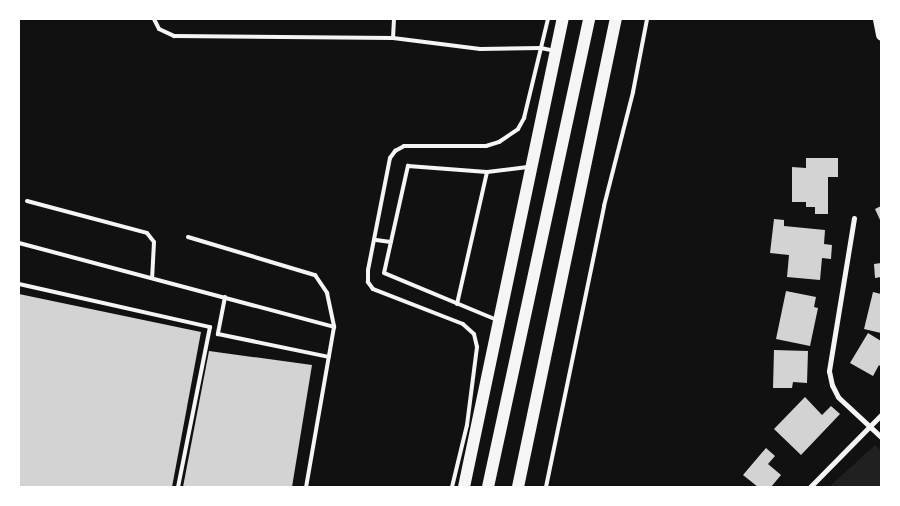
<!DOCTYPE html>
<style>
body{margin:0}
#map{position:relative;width:900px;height:506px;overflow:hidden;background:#111;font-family:Manrope,sans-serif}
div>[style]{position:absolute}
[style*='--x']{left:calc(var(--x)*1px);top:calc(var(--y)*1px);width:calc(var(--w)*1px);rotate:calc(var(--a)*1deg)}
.green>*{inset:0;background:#202020}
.building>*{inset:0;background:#d3d3d3}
.service>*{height:4px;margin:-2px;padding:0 2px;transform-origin:2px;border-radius:2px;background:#f5f5f5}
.minor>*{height:5px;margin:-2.5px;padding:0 2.5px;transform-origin:2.5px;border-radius:2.5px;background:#f5f5f5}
.primary>*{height:11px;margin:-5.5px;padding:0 5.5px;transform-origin:5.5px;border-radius:5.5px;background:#f5f5f5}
.trunk>*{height:12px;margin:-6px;padding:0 6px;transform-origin:6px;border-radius:6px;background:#f5f5f5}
span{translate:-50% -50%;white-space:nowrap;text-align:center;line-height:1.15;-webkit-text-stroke:5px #fff;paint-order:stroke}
.frame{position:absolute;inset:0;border:20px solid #fff;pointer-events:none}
</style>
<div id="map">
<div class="green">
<i style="clip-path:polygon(875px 445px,881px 451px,881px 487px,829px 487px)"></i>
</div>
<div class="building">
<i style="clip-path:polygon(806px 158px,838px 158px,838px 177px,828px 177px,828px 214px,815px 214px,815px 207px,806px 207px,806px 202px,792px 202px,792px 167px,806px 168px)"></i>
<i style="clip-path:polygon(881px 206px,881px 222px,875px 209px)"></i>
<i style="clip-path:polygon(774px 219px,784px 220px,784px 226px,825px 230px,824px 244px,832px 245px,831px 259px,822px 258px,820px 280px,787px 277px,789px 255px,770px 253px)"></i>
<i style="clip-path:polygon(881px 263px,881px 277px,875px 278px,874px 264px)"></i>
<i style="clip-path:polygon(786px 291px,816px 297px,814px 307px,818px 308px,810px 346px,776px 339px)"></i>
<i style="clip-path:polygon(873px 292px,881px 294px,881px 333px,864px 329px)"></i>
<i style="clip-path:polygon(19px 294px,201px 332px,172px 487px,19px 487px)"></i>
<i style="clip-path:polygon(868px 333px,881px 341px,881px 367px,879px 365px,873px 376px,850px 363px)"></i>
<i style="clip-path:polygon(774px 350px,808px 351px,807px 383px,793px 382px,792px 388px,773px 388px)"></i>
<i style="clip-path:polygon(209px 351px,312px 365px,292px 487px,183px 487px)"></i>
<i style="clip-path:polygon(805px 397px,822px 415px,831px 406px,840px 414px,801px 455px,774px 429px)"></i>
<i style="clip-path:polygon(766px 448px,775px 456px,768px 464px,781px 475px,771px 487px,758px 487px,743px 475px)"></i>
</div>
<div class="service">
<i style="--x:154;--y:19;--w:11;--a:63"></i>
<i style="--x:159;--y:29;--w:17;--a:25"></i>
<i style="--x:174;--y:36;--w:219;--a:0.5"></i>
<i style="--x:393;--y:38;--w:88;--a:7.2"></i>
<i style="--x:480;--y:49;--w:61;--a:-0.9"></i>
<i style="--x:541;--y:48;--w:14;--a:12"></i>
<i style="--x:393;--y:38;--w:19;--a:-87"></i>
<i style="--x:27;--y:201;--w:124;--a:14.9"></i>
<i style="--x:147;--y:233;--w:11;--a:52"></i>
<i style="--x:154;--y:242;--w:36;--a:93"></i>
<i style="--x:188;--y:237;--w:133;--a:16.7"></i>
<i style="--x:315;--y:275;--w:22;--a:56"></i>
<i style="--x:327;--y:293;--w:35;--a:78"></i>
<i style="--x:376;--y:240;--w:15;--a:8"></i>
<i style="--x:19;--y:243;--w:326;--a:14.9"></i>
<i style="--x:334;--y:327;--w:162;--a:99.9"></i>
<i style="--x:19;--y:284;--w:196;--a:12.7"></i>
<i style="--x:210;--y:327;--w:163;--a:101.3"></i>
<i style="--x:225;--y:297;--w:38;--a:101"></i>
<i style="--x:218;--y:334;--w:113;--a:11.7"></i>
<i style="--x:457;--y:304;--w:135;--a:-77.2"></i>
<i style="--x:497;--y:320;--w:122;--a:-157.4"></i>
<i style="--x:384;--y:273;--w:110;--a:-77.4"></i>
<i style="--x:408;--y:166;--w:79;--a:4.3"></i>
<i style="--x:487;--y:172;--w:41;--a:-7"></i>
<i style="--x:452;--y:487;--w:64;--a:-76.4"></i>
<i style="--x:467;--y:425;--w:79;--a:-82.7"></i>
<i style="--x:477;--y:347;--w:13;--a:-103"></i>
<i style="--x:474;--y:334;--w:15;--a:-138"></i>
<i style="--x:463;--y:324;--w:97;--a:-158.7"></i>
<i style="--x:373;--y:289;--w:9;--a:-126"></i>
<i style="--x:368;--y:282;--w:12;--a:-90"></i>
<i style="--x:368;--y:270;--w:114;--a:-78.9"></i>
<i style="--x:390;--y:158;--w:9;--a:-54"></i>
<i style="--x:395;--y:151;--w:10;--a:-29"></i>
<i style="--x:404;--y:146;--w:82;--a:0"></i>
<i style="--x:486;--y:146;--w:14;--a:-17"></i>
<i style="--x:499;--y:142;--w:23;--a:-34"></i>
<i style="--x:518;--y:129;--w:13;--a:-61"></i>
<i style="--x:524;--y:118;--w:102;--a:-76.4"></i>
<i style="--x:546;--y:487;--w:287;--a:-78.3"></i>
<i style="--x:604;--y:206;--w:118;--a:-75.7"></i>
<i style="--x:633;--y:92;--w:74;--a:-79.1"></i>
</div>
<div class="minor">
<i style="--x:854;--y:218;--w:155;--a:99.3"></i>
<i style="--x:829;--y:371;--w:14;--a:78"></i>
<i style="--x:832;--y:385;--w:13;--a:63"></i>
<i style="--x:838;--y:397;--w:59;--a:42.9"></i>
<i style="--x:810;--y:487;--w:101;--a:-45.4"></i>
</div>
<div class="primary">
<i style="--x:878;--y:19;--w:16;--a:79"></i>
</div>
<div class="trunk">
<i style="--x:464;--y:487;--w:478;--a:-78.1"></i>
<i style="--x:488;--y:487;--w:479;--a:-77.8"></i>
<i style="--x:518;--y:487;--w:478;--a:-78.2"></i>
</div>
<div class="frame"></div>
</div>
